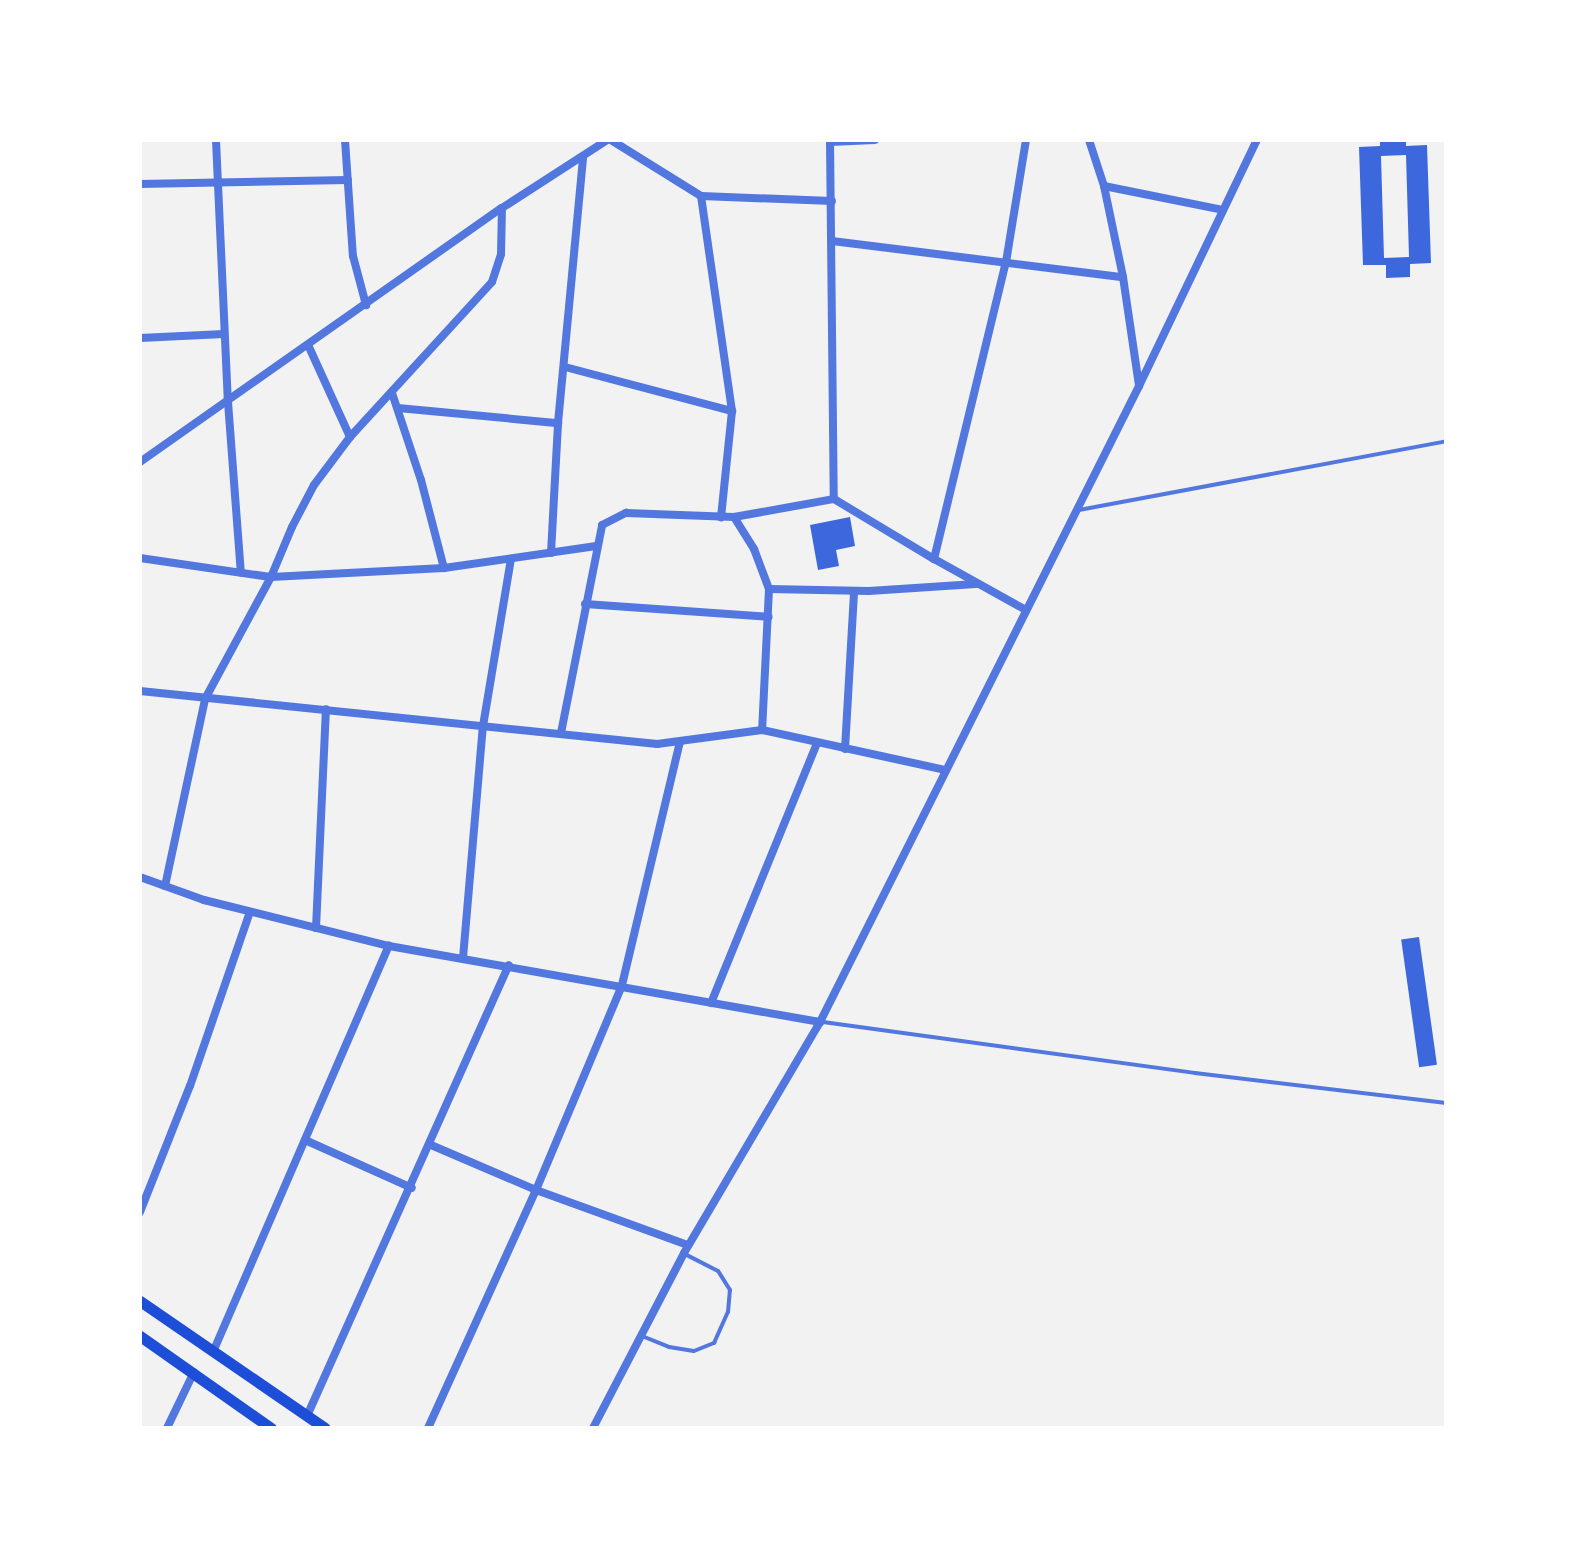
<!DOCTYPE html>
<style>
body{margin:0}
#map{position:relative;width:1586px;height:1568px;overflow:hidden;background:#f2f2f2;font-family:Rubik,sans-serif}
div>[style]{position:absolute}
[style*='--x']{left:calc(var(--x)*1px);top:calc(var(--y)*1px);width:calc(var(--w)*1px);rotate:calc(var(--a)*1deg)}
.building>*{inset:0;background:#3d67dc;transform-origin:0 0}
.service>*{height:4px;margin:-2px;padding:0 2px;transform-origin:2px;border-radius:2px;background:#5277de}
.minor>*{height:8px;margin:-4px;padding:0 4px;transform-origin:4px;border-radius:4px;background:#5277de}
.secondary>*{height:11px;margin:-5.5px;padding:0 5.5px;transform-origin:5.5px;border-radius:5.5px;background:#1d4ed8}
span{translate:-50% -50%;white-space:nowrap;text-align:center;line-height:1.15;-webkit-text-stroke:6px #fff;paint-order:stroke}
.frame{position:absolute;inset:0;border:142px solid #fff;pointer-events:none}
</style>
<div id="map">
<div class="building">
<i style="clip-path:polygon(evenodd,1380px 140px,1406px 140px,1406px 146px,1427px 145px,1431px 263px,1410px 264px,1410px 277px,1386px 278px,1386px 265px,1363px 265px,1359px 147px,1380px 146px,1380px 140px,1406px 155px,1409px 257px,1384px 258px,1381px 156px,1406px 155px)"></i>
<i style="clip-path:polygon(850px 517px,855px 546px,836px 550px,839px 566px,818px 570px,810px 525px)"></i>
<i style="left:1419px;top:937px;width:129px;height:18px;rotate:82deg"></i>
</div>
<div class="service">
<i style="--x:1079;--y:510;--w:373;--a:-10.6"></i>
<i style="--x:823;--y:1022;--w:375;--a:7.8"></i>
<i style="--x:1195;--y:1073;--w:253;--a:6.8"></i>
<i style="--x:642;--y:1336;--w:29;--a:22"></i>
<i style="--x:669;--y:1347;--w:25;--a:9"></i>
<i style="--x:694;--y:1351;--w:22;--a:-22"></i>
<i style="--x:714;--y:1343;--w:34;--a:-66"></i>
<i style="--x:728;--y:1312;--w:22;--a:-85"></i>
<i style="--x:730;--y:1290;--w:22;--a:-122"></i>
<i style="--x:718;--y:1271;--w:36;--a:-153"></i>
</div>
<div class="minor">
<i style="--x:216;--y:140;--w:262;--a:87.4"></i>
<i style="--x:228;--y:402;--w:171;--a:85.7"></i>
<i style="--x:345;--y:140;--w:116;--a:86.1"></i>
<i style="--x:353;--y:256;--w:51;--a:75.1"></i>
<i style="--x:611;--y:140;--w:106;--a:31.9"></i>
<i style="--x:701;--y:196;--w:131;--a:2.2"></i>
<i style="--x:830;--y:140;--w:359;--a:89.4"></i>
<i style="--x:834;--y:499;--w:117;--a:31"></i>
<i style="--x:1089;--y:140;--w:48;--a:71.9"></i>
<i style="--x:1104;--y:186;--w:93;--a:78.2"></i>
<i style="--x:1123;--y:277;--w:110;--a:81.6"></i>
<i style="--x:830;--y:142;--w:45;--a:-2.5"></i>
<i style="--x:140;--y:184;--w:208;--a:-1.1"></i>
<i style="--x:1104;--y:186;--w:121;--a:11.4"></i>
<i style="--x:701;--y:196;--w:217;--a:81.8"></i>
<i style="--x:732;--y:411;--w:107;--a:95.9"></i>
<i style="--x:832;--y:241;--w:293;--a:7.1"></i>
<i style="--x:140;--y:338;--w:84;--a:-2.7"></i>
<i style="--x:309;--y:347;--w:99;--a:65.5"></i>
<i style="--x:565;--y:367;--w:173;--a:14.8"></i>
<i style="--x:392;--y:393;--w:92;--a:71.6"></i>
<i style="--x:421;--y:480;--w:91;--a:75.4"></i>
<i style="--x:398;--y:408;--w:161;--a:5.4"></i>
<i style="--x:140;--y:462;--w:442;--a:-35.1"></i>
<i style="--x:502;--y:208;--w:125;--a:-32.9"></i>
<i style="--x:734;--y:517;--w:38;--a:58"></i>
<i style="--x:754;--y:549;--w:43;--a:69.4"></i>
<i style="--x:769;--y:589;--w:141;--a:92.8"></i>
<i style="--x:551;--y:553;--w:130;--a:-86.9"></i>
<i style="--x:558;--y:423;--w:267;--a:-84.6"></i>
<i style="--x:140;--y:558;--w:132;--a:8.3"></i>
<i style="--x:271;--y:577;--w:173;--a:-3"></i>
<i style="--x:444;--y:568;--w:154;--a:-8.2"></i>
<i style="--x:769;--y:589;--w:100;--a:1.1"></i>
<i style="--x:869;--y:591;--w:107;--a:-3.7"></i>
<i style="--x:585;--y:604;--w:184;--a:4"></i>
<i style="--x:1026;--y:610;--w:105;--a:-151"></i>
<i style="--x:934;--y:559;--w:306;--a:-76.4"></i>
<i style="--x:1006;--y:262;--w:124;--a:-80.7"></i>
<i style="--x:140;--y:691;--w:520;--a:5.85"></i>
<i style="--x:657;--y:744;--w:106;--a:-7.6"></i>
<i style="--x:762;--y:730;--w:187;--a:12.3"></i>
<i style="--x:561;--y:733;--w:212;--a:-78.8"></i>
<i style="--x:602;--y:525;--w:27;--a:-27"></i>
<i style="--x:626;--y:513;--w:108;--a:2.1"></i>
<i style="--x:734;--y:517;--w:102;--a:-10.2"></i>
<i style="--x:845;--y:749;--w:158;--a:-86.7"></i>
<i style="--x:140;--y:877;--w:68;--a:19.8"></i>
<i style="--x:204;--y:900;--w:191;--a:14"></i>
<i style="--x:389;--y:946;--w:438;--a:10"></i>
<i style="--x:165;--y:886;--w:191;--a:-77.9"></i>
<i style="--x:205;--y:699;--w:139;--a:-61.6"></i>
<i style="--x:271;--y:577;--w:54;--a:-67.2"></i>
<i style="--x:292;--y:527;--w:47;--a:-62.4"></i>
<i style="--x:314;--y:485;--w:60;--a:-53.1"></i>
<i style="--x:350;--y:437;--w:210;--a:-47.5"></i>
<i style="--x:492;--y:282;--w:29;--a:-72"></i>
<i style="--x:501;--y:254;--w:46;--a:-88.8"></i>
<i style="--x:316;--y:928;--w:219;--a:-87.4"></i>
<i style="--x:463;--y:958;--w:233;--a:-85.1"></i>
<i style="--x:483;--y:726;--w:169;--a:-80.5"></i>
<i style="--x:711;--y:1003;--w:281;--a:-67.8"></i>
<i style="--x:305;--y:1140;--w:117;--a:24.2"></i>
<i style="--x:431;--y:1145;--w:114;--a:23.2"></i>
<i style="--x:536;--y:1190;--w:162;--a:19.9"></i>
<i style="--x:140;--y:1212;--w:136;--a:-68.4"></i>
<i style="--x:190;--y:1086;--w:184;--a:-71"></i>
<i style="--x:213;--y:1352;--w:443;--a:-66.6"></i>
<i style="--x:307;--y:1416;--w:494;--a:-65.9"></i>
<i style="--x:167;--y:1428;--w:62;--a:-64.3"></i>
<i style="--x:428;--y:1428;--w:261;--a:-65.6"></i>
<i style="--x:536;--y:1190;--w:222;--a:-67.2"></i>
<i style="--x:622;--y:985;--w:250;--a:-76.6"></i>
<i style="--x:593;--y:1428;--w:197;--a:-62.5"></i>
<i style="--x:684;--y:1253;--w:268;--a:-59.5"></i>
<i style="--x:820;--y:1022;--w:712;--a:-63.36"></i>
<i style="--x:1139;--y:386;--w:273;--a:-64.4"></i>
</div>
<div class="secondary">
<i style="--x:140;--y:1301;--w:224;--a:34.5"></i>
<i style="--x:140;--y:1336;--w:160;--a:35.1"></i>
</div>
<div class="frame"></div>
</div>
